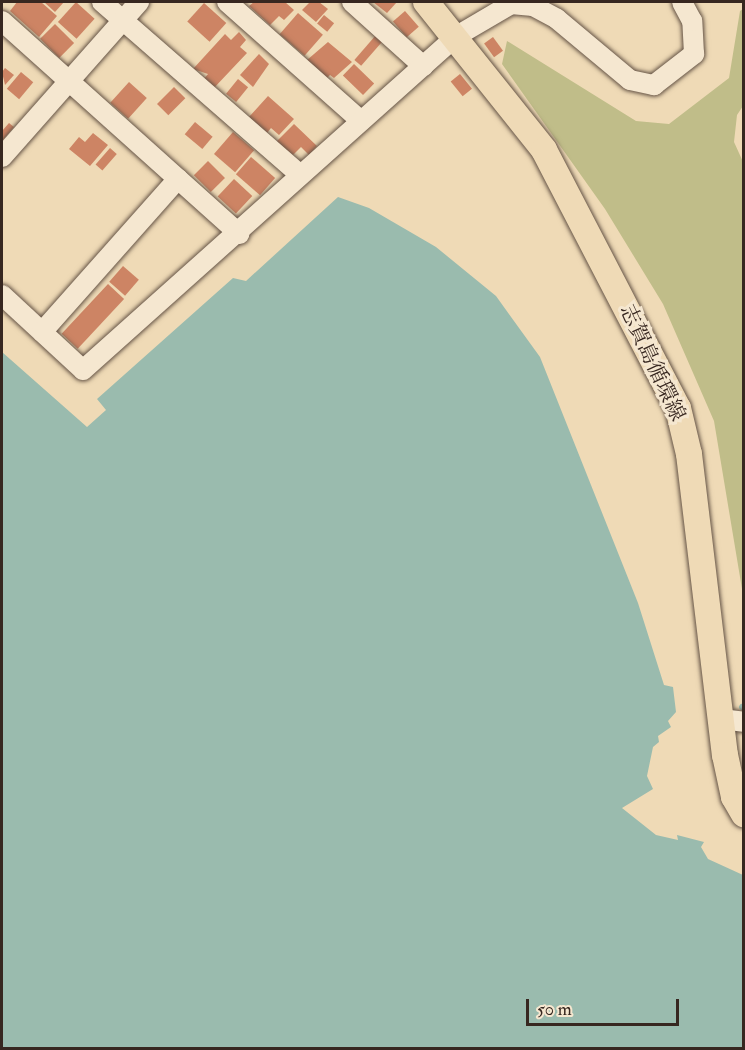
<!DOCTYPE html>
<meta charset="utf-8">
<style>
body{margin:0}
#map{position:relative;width:745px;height:1050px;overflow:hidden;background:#efdab6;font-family:"IM FELL Double Pica","Noto Serif JP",serif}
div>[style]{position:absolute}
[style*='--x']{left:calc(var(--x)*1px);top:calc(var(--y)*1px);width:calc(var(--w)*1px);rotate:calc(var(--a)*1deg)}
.green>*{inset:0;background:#c0bd89}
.water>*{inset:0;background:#9abbae}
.stream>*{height:6px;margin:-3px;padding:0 3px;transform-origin:3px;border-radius:3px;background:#9abbae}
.building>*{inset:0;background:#cd8464;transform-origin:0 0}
.roads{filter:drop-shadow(0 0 2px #655446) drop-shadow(0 0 2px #655446)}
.minor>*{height:20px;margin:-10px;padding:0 10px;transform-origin:10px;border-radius:10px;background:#f5e7d0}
.major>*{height:26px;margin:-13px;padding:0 13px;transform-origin:13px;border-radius:13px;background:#efdab6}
span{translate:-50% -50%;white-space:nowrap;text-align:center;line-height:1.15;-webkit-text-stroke:6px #f5e7d0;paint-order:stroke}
.street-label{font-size:21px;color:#372720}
.frame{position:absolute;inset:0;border:3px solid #372720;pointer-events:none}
.scale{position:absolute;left:526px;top:999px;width:153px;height:27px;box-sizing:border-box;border:3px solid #372720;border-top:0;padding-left:8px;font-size:18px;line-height:21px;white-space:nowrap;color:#372720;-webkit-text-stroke:4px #f5e7d0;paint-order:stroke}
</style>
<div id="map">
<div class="green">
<i style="clip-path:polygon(743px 9px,743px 106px,737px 115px,734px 142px,744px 164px,743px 630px,742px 589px,714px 421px,663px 304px,605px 209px,502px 64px,507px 41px,636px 121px,669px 124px,729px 78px,740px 11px)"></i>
</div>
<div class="water">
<i style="clip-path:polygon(338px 197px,369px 208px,436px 247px,496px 296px,540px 357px,638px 603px,664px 685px,673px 687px,676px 712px,668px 721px,671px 727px,658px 736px,659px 742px,653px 747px,647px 776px,653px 789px,622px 808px,656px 835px,678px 840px,677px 835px,704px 842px,701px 847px,708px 859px,743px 875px,743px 1048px,2px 1048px,2px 352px,87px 427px,106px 410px,97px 399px,233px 278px,246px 281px)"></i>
</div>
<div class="stream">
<i style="--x:742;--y:707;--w:2;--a:27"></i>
</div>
<div class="building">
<i style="clip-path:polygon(17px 2px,41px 2px,57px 16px,39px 37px,10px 11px)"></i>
<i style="clip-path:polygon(44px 2px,64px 2px,55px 12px)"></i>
<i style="left:76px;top:2px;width:25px;height:27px;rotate:42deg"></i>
<i style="clip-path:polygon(254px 2px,285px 2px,294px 10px,284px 20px,279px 16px,270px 25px,249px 6px)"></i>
<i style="clip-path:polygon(310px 2px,319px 2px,328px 9px,316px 22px,302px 10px)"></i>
<i style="clip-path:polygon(373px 2px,397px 2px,387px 13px)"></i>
<i style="left:204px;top:3px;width:30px;height:25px;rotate:42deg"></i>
<i style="left:405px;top:11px;width:21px;height:16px;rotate:49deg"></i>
<i style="left:298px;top:13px;width:33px;height:28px;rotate:41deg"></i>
<i style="left:324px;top:15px;width:13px;height:11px;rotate:39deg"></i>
<i style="left:55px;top:24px;width:27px;height:21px;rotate:45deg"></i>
<i style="clip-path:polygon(239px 32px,246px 40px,240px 47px,247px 53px,213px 89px,203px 80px,208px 74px,193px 69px,225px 34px,231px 40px)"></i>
<i style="left:376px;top:35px;width:9px;height:33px;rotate:41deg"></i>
<i style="left:493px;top:37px;width:17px;height:11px;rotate:54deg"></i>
<i style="clip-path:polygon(328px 42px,352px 62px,334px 78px,330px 75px,327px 78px,307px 60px)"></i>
<i style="clip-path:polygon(259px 54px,269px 64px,253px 87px,240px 75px)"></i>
<i style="left:354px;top:64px;width:28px;height:16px;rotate:44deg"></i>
<i style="clip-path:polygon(5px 68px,14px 75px,5px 85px,2px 72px)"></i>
<i style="left:21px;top:72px;width:16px;height:22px;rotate:40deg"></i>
<i style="left:460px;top:74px;width:19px;height:12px;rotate:51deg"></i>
<i style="left:238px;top:79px;width:13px;height:19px;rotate:39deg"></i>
<i style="left:129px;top:82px;width:24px;height:28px;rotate:42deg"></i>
<i style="left:174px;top:87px;width:16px;height:24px;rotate:45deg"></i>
<i style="clip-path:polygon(268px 96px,294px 119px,279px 135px,271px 128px,267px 133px,249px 117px)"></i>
<i style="left:195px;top:122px;width:23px;height:16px;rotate:40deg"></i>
<i style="clip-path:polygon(9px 123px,14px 127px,2px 141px,2px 131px)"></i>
<i style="clip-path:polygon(294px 124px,317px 146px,309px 155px,301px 147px,293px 155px,276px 142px)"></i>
<i style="left:233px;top:132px;width:28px;height:29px;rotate:41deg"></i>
<i style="clip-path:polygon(93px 133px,108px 145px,90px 166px,69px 149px,79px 137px,85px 142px)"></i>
<i style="left:110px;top:148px;width:9px;height:22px;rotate:41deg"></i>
<i style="left:251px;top:157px;width:32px;height:23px;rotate:41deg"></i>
<i style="left:208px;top:161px;width:24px;height:20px;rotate:45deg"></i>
<i style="left:234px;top:179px;width:25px;height:24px;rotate:43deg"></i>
<i style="left:123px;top:266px;width:21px;height:21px;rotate:41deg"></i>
<i style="left:108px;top:284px;width:22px;height:68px;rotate:43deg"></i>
</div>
<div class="roads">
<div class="minor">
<i style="--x:102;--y:2;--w:263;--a:41.1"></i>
<i style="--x:227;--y:2;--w:179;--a:41.6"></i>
<i style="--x:352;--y:2;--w:96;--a:42"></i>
<i style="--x:2;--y:21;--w:319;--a:41.9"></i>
<i style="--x:2;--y:157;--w:207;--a:-48.5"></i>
<i style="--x:2;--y:295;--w:110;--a:42.8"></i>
<i style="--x:83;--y:370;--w:499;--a:-41.8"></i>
<i style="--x:455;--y:37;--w:65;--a:-30.5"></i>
<i style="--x:511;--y:4;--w:22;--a:5"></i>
<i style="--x:533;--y:6;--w:27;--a:28"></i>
<i style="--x:557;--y:19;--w:95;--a:39.9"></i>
<i style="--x:630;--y:80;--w:25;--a:12"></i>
<i style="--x:654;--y:85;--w:51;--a:-37.8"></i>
<i style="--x:694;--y:54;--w:33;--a:-93"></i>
<i style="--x:692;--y:21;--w:21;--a:-118"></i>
<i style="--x:42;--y:332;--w:205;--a:-48.4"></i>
<i style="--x:721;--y:719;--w:23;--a:7"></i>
</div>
<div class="major">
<i style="--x:426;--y:2;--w:189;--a:51.4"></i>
<i style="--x:544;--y:150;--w:291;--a:62.6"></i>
<i style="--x:678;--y:408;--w:47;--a:76.6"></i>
<i style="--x:689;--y:454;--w:303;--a:83.2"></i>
<i style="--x:725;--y:755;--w:43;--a:77.9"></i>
<i style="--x:734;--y:797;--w:20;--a:60"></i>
</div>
</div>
<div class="street-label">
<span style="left:652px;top:363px;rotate:65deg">志賀島循環線</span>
</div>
<div class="frame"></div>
<div class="scale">50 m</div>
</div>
